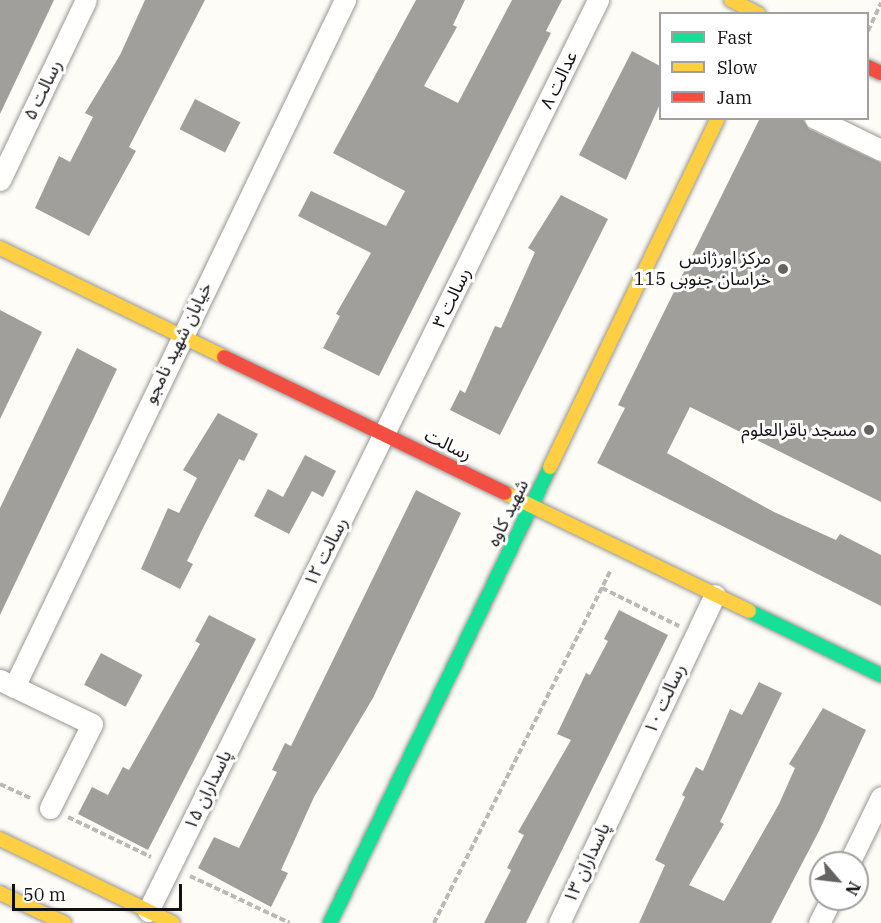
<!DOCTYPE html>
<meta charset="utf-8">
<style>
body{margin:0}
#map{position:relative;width:881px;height:923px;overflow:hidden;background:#fdfcf7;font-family:"IBM Plex Serif","Noto Sans Arabic",serif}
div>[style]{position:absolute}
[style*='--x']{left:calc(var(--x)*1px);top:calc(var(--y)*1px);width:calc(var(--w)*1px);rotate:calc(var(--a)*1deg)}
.building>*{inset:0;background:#a19f9c;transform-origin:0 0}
.path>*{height:4px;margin-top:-2px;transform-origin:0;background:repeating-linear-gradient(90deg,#b9b9b8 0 6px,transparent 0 9px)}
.roads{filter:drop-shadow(0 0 2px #979795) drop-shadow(0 0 2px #979795)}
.street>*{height:21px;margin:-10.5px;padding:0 10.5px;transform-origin:10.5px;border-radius:10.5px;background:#fffffe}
.fast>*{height:14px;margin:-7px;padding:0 7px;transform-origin:7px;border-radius:7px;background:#16e098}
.slow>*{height:14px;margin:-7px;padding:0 7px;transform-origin:7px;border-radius:7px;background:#ffcf43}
.jam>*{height:14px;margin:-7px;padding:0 7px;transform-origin:7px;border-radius:7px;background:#f24e42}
.dots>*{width:16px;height:16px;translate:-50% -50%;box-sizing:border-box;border:3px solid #fff;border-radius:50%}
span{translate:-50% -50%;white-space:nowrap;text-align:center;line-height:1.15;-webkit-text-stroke:6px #fff;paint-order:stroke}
.street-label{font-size:18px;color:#111}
.poi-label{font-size:18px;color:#111}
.right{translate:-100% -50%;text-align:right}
.legend{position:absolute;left:659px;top:12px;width:210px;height:108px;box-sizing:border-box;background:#fff;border:2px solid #a0a0a0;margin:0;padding:8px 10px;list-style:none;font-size:18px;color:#111}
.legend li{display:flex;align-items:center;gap:12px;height:30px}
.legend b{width:30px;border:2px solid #a0a0a0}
.north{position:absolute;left:809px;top:851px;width:60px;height:60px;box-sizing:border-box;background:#fff;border:2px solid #a0a0a0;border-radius:50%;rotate:118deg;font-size:16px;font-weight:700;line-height:24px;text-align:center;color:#111}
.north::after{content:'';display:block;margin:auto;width:21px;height:27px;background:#646362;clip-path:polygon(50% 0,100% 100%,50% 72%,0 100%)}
.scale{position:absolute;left:12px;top:884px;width:170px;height:27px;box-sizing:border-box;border:3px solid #111;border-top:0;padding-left:8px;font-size:18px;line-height:21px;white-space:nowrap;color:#111;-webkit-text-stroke:4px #fff;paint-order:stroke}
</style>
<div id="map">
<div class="building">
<i style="clip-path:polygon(0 0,54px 0,0 114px)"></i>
<i style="clip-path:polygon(145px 0,205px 0,129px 147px,136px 151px,89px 236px,35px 208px,59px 156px,70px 162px,93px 117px,85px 113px,120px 55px)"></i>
<i style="clip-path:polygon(416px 0,465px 0,453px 25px,457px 27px,424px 86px,458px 103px,512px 0,562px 0,546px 31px,551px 33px,379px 376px,323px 348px,340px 316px,336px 314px,371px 253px,298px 216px,311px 191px,386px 226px,405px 191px,333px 153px)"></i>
<i style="clip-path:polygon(632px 51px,660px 66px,660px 104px,626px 180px,579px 155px)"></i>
<i style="left:195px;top:99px;width:51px;height:34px;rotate:27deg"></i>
<i style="clip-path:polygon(760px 118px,802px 118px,809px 129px,881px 163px,881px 502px,690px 407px,667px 453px,774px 512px,836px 540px,840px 534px,881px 555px,881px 606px,597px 463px,625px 408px,618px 405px)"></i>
<i style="clip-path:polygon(561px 195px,608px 219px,500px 435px,450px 410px,460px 390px,465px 393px,495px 326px,501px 328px,535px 252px,528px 248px)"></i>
<i style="clip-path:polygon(0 310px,42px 332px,0 419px)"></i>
<i style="clip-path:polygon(77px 348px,117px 369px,0 615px,0 508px)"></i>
<i style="clip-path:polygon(218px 413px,258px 434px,244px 461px,239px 459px,204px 526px,187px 561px,193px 564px,180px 589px,141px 569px,168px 508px,179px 513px,197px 478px,183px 470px)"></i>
<i style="clip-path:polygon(305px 455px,336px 471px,323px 497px,312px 491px,289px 534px,254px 516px,268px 489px,283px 497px)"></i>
<i style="clip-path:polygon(416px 490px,461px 513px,373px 698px,314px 797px,281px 870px,288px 873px,271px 907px,198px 868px,214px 837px,239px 848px,277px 772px,272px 770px,285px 743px,291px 746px)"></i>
<i style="clip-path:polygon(619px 610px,668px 635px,526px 923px,484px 923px,511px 870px,507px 868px,524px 835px,518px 832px,571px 740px,557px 734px,586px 673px,590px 675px,608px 641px,604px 639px)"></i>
<i style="clip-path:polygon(209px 615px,256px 639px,148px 850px,78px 814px,92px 787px,108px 795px,123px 767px,129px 770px,200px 644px,195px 641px)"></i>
<i style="left:101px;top:653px;width:47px;height:36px;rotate:28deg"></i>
<i style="clip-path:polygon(759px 682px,782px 693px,720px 822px,724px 824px,689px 885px,724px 901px,779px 804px,795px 768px,789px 764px,823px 708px,866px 730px,819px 831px,771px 923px,639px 923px,665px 865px,655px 860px,685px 797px,682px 795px,696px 767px,703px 771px,730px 709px,742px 715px)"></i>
</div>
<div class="path">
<i style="--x:868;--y:31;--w:31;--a:-65"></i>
<i style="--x:602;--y:588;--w:86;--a:26.3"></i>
<i style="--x:0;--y:784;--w:35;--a:25"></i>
<i style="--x:68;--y:817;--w:92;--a:25.7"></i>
<i style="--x:190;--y:876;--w:110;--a:25.2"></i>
<i style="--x:434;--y:923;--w:393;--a:-63.4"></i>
</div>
<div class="roads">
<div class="street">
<i style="--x:815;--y:118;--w:73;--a:25.9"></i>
<i style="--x:0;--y:180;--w:199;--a:-64.5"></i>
<i style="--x:0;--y:680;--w:102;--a:25.6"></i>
<i style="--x:92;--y:724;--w:94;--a:116.6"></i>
<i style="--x:14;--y:687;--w:763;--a:-64.28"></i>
<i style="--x:849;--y:863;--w:73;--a:-64.1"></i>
<i style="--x:148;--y:911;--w:1016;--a:-63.71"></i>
<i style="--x:559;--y:923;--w:363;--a:-64.6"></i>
<i style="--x:819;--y:923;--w:27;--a:-63"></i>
</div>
<div class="fast">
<i style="--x:749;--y:611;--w:147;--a:25.9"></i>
<i style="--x:330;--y:923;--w:506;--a:-64.24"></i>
</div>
<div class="slow">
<i style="--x:731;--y:0;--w:31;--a:27"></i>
<i style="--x:0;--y:248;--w:249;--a:25.9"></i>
<i style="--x:550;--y:467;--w:387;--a:-64.3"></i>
<i style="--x:505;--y:493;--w:271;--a:25.8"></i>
<i style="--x:0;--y:839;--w:192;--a:25.9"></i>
<i style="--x:0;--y:893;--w:71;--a:25.1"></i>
</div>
<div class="jam">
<i style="--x:868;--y:67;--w:14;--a:25"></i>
<i style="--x:224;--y:357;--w:312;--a:25.8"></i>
</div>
</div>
<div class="dots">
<i style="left:783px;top:269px;background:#646362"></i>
<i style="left:869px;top:430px;background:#646362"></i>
</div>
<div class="street-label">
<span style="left:559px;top:80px;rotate:-64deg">عدالت ۸</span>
<span style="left:43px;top:90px;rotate:-64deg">رسالت ۵</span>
<span style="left:452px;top:298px;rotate:-64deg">رسالت ۳</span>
<span style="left:178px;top:343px;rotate:-64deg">خیابان شهید نامجو</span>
<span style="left:448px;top:445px;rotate:26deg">رسالت</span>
<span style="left:508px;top:513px;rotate:-64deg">شهید کاوه</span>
<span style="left:326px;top:552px;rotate:-63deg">رسالت ۱۲</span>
<span style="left:665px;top:699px;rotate:-65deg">رسالت ۱۰</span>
<span style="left:208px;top:790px;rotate:-64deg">پاسداران ۱۵</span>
<span style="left:587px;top:863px;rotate:-65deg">پاسداران ۱۳</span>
</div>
<div class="poi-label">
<span class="right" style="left:771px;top:269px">مرکز اورژانس<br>115 خراسان جنوبی</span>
<span class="right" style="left:857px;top:430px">مسجد باقرالعلوم</span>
</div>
<ul class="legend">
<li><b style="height:8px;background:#16e098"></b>Fast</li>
<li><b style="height:8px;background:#ffcf43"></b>Slow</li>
<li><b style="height:8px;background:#f24e42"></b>Jam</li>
</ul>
<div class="north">N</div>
<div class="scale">50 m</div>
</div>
